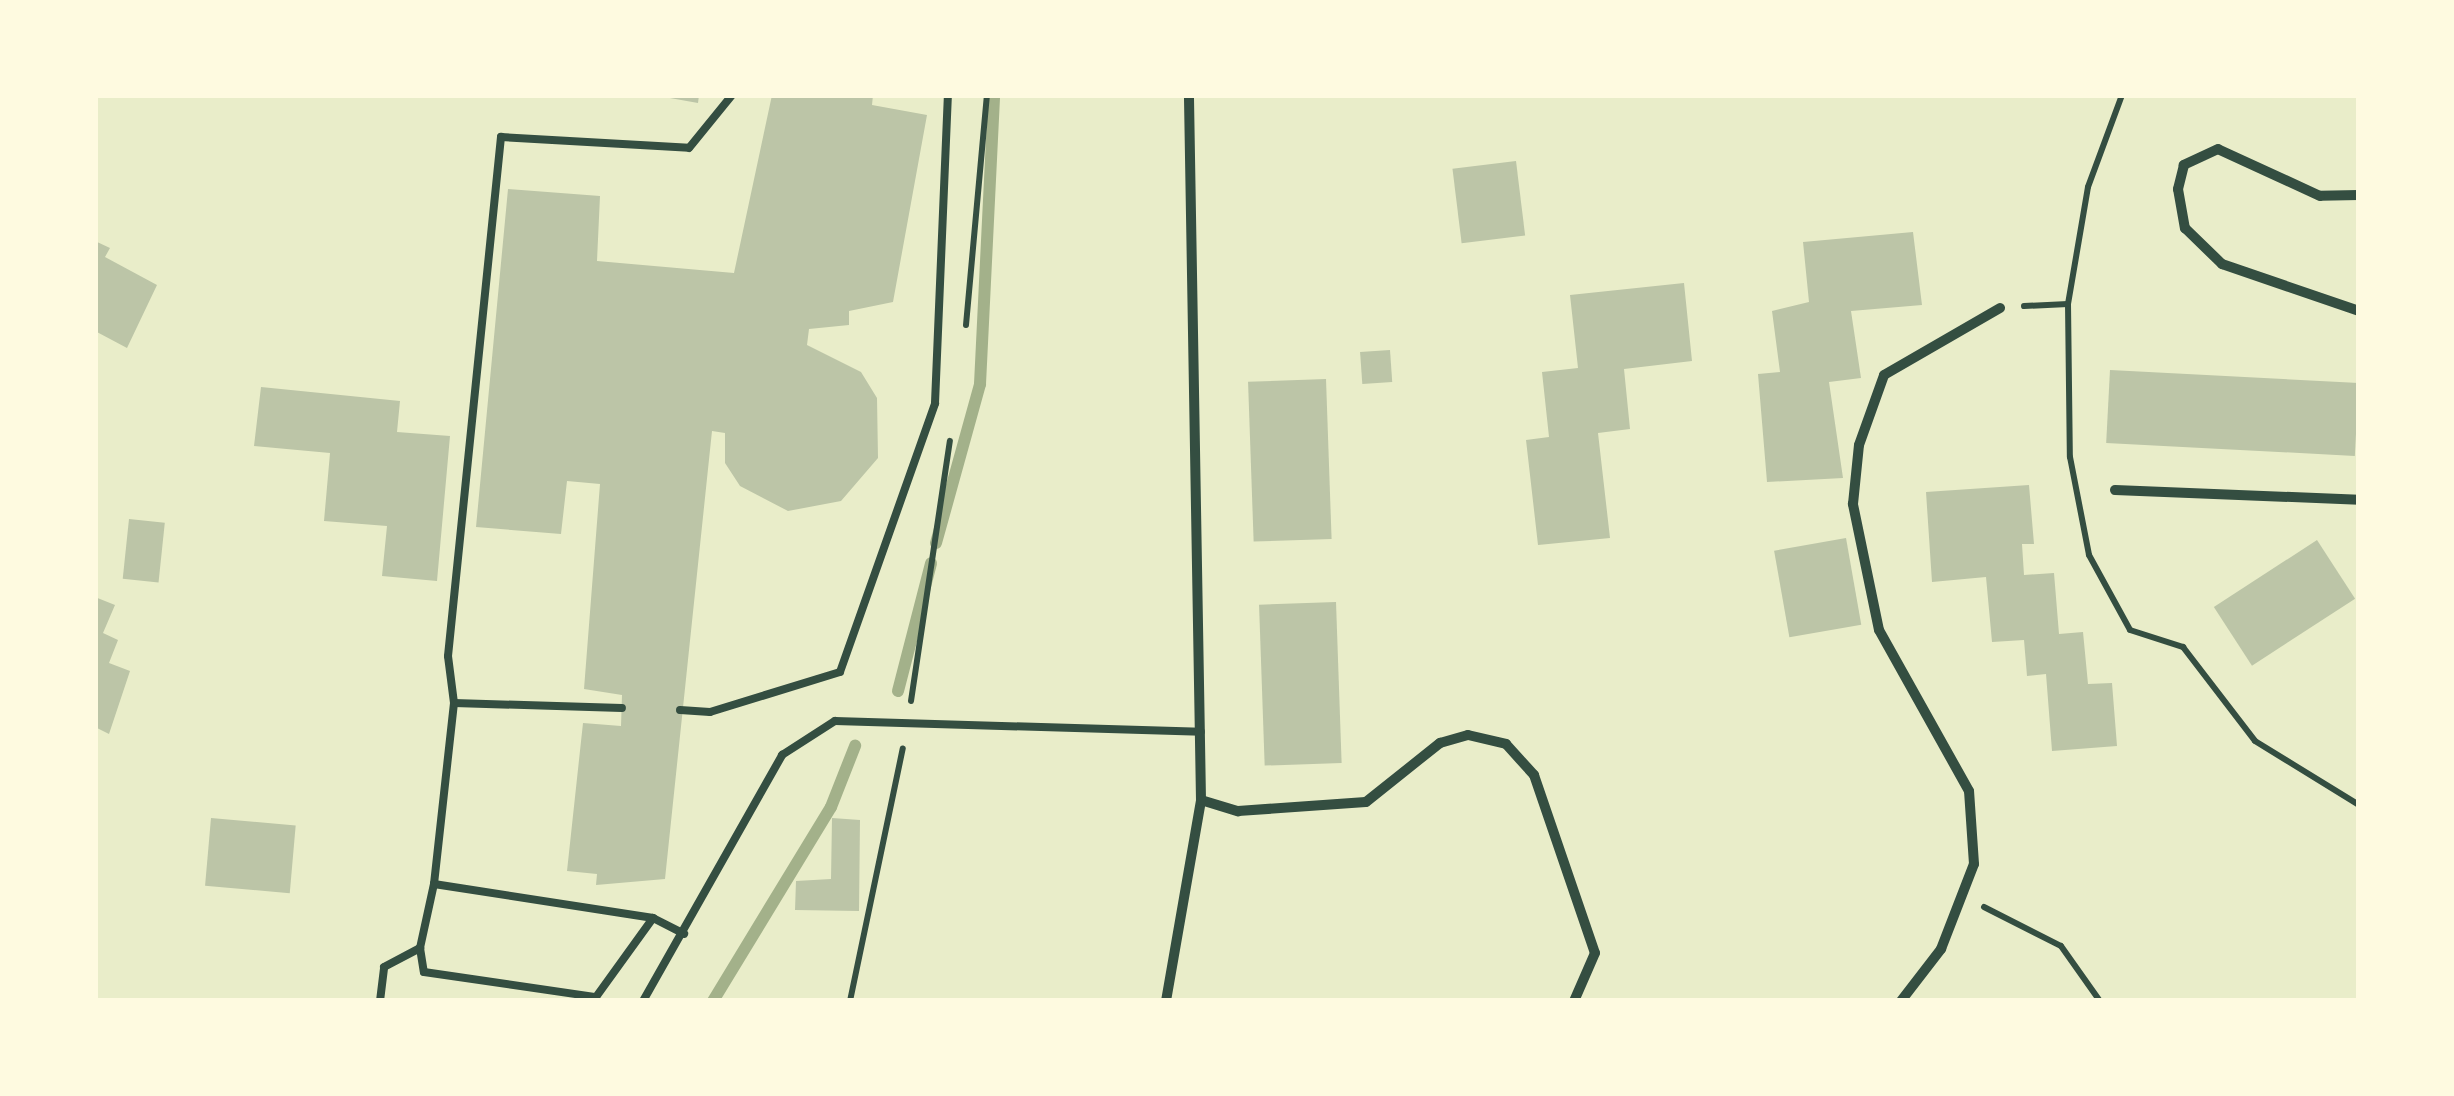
<!DOCTYPE html>
<style>
body{margin:0}
#map{position:relative;width:2454px;height:1096px;overflow:hidden;background:#e9edc9;font-family:"Titillium Web",sans-serif}
div>[style]{position:absolute}
[style*='--x']{left:calc(var(--x)*1px);top:calc(var(--y)*1px);width:calc(var(--w)*1px);rotate:calc(var(--a)*1deg)}
.stream>*{height:12px;margin:-6px;padding:0 6px;transform-origin:6px;border-radius:6px;background:#a3b18a}
.building>*{inset:0;background:#bcc5a7;transform-origin:0 0}
.path>*{height:6px;margin:-3px;padding:0 3px;transform-origin:3px;border-radius:3px;background:#344e41}
.service>*{height:8px;margin:-4px;padding:0 4px;transform-origin:4px;border-radius:4px;background:#344e41}
.minor>*{height:10px;margin:-5px;padding:0 5px;transform-origin:5px;border-radius:5px;background:#344e41}
span{translate:-50% -50%;white-space:nowrap;text-align:center;line-height:1.15;-webkit-text-stroke:8px #fefae0;paint-order:stroke}
.frame{position:absolute;inset:0;border:98px solid #fefae0;pointer-events:none}
</style>
<div id="map">
<div class="stream">
<i style="--x:936;--y:543;--w:165;--a:-74.5"></i>
<i style="--x:980;--y:384;--w:289;--a:-87.2"></i>
<i style="--x:898;--y:691;--w:132;--a:-75.5"></i>
<i style="--x:713;--y:1001;--w:227;--a:-58.7"></i>
<i style="--x:831;--y:807;--w:66;--a:-68.5"></i>
</div>
<div class="building">
<i style="clip-path:polygon(653px 95px,699px 95px,698px 103px)"></i>
<i style="clip-path:polygon(772px 95px,873px 95px,872px 105px,927px 115px,893px 302px,849px 311px,849px 325px,809px 329px,807px 345px,861px 372px,877px 398px,878px 458px,841px 501px,788px 511px,740px 486px,725px 463px,725px 433px,712px 431px,665px 879px,596px 885px,597px 874px,567px 871px,583px 723px,621px 726px,622px 695px,584px 689px,600px 484px,567px 481px,561px 534px,476px 527px,508px 189px,600px 196px,597px 261px,734px 273px)"></i>
<i style="left:1516px;top:161px;width:75px;height:64px;rotate:83deg"></i>
<i style="clip-path:polygon(1913px 232px,1922px 305px,1851px 311px,1861px 378px,1829px 382px,1843px 478px,1767px 482px,1758px 374px,1780px 372px,1772px 311px,1809px 302px,1803px 242px)"></i>
<i style="clip-path:polygon(95px 241px,110px 248px,105px 257px,157px 285px,127px 348px,95px 331px)"></i>
<i style="clip-path:polygon(1684px 283px,1692px 361px,1624px 369px,1630px 429px,1598px 433px,1610px 538px,1538px 545px,1526px 440px,1549px 437px,1542px 372px,1578px 368px,1570px 295px)"></i>
<i style="left:1390px;top:350px;width:32px;height:30px;rotate:86deg"></i>
<i style="left:2110px;top:370px;width:249px;height:73px;rotate:3deg"></i>
<i style="left:1326px;top:379px;width:160px;height:78px;rotate:88deg"></i>
<i style="clip-path:polygon(261px 387px,400px 401px,397px 432px,450px 436px,437px 581px,382px 576px,387px 526px,324px 521px,330px 453px,254px 446px)"></i>
<i style="clip-path:polygon(2029px 485px,2034px 544px,2022px 544px,2024px 575px,2054px 573px,2059px 634px,2083px 632px,2088px 684px,2112px 683px,2117px 746px,2052px 751px,2046px 674px,2027px 676px,2024px 640px,1992px 642px,1986px 577px,1932px 582px,1926px 492px)"></i>
<i style="left:129px;top:519px;width:36px;height:60px;rotate:6deg"></i>
<i style="left:1846px;top:538px;width:88px;height:73px;rotate:80deg"></i>
<i style="left:2317px;top:540px;width:70px;height:123px;rotate:57deg"></i>
<i style="clip-path:polygon(95px 597px,115px 605px,103px 633px,118px 640px,109px 663px,130px 671px,109px 734px,95px 727px)"></i>
<i style="left:1336px;top:602px;width:161px;height:77px;rotate:88deg"></i>
<i style="left:211px;top:818px;width:85px;height:68px;rotate:5deg"></i>
<i style="clip-path:polygon(832px 818px,860px 820px,859px 911px,795px 910px,796px 881px,831px 879px)"></i>
</div>
<div class="path">
<i style="--x:2122;--y:95;--w:98;--a:110.3"></i>
<i style="--x:2088;--y:187;--w:119;--a:99.7"></i>
<i style="--x:2068;--y:304;--w:153;--a:89.3"></i>
<i style="--x:2070;--y:457;--w:100;--a:79"></i>
<i style="--x:2089;--y:555;--w:85;--a:61.3"></i>
<i style="--x:2130;--y:630;--w:56;--a:17.8"></i>
<i style="--x:2183;--y:647;--w:118;--a:52.5"></i>
<i style="--x:2255;--y:741;--w:122;--a:31.6"></i>
<i style="--x:2024;--y:306;--w:44;--a:-2.6"></i>
<i style="--x:966;--y:325;--w:231;--a:-84.8"></i>
<i style="--x:911;--y:701;--w:263;--a:-81.5"></i>
<i style="--x:1984;--y:907;--w:86;--a:26.9"></i>
<i style="--x:2061;--y:946;--w:67;--a:54.7"></i>
<i style="--x:850;--y:1001;--w:258;--a:-78.2"></i>
</div>
<div class="service">
<i style="--x:454;--y:703;--w:47;--a:-97.3"></i>
<i style="--x:448;--y:656;--w:522;--a:-84.17"></i>
<i style="--x:501;--y:137;--w:188;--a:3.3"></i>
<i style="--x:689;--y:148;--w:68;--a:-50.9"></i>
<i style="--x:680;--y:710;--w:30;--a:4"></i>
<i style="--x:710;--y:712;--w:136;--a:-17.1"></i>
<i style="--x:840;--y:672;--w:285;--a:-70.5"></i>
<i style="--x:935;--y:403;--w:308;--a:-87.6"></i>
<i style="--x:434;--y:884;--w:182;--a:-83.7"></i>
<i style="--x:454;--y:703;--w:168;--a:1.7"></i>
<i style="--x:420;--y:948;--w:66;--a:-77.7"></i>
<i style="--x:434;--y:884;--w:222;--a:8.8"></i>
<i style="--x:380;--y:1001;--w:34;--a:-83"></i>
<i style="--x:384;--y:967;--w:41;--a:-27.8"></i>
<i style="--x:420;--y:948;--w:24;--a:81"></i>
<i style="--x:424;--y:972;--w:174;--a:8.3"></i>
<i style="--x:596;--y:997;--w:97;--a:-54.2"></i>
<i style="--x:653;--y:918;--w:35;--a:27"></i>
<i style="--x:643;--y:1001;--w:283;--a:-60.5"></i>
<i style="--x:782;--y:755;--w:63;--a:-32.7"></i>
<i style="--x:835;--y:721;--w:366;--a:1.7"></i>
</div>
<div class="minor">
<i style="--x:2359;--y:195;--w:39;--a:179"></i>
<i style="--x:2320;--y:196;--w:112;--a:-155.3"></i>
<i style="--x:2218;--y:149;--w:38;--a:155"></i>
<i style="--x:2184;--y:165;--w:25;--a:104"></i>
<i style="--x:2178;--y:189;--w:40;--a:80"></i>
<i style="--x:2185;--y:228;--w:52;--a:44.2"></i>
<i style="--x:2222;--y:264;--w:145;--a:18.9"></i>
<i style="--x:2115;--y:490;--w:244;--a:2.3"></i>
<i style="--x:1201;--y:800;--w:39;--a:17"></i>
<i style="--x:1238;--y:811;--w:128;--a:-4"></i>
<i style="--x:1366;--y:802;--w:95;--a:-38.6"></i>
<i style="--x:1440;--y:743;--w:29;--a:-16"></i>
<i style="--x:1468;--y:735;--w:39;--a:13"></i>
<i style="--x:1506;--y:744;--w:42;--a:47.9"></i>
<i style="--x:1534;--y:775;--w:188;--a:71.1"></i>
<i style="--x:1595;--y:953;--w:52;--a:113.6"></i>
<i style="--x:1166;--y:1001;--w:204;--a:-80.1"></i>
<i style="--x:1201;--y:800;--w:705;--a:-90.98"></i>
<i style="--x:1901;--y:1001;--w:66;--a:-52.4"></i>
<i style="--x:1941;--y:949;--w:91;--a:-68.8"></i>
<i style="--x:1974;--y:864;--w:73;--a:-93.9"></i>
<i style="--x:1969;--y:791;--w:184;--a:-119.2"></i>
<i style="--x:1879;--y:630;--w:129;--a:-101.7"></i>
<i style="--x:1853;--y:504;--w:59;--a:-84.2"></i>
<i style="--x:1859;--y:445;--w:74;--a:-70.3"></i>
<i style="--x:1884;--y:375;--w:134;--a:-30"></i>
</div>
<div class="frame"></div>
</div>
